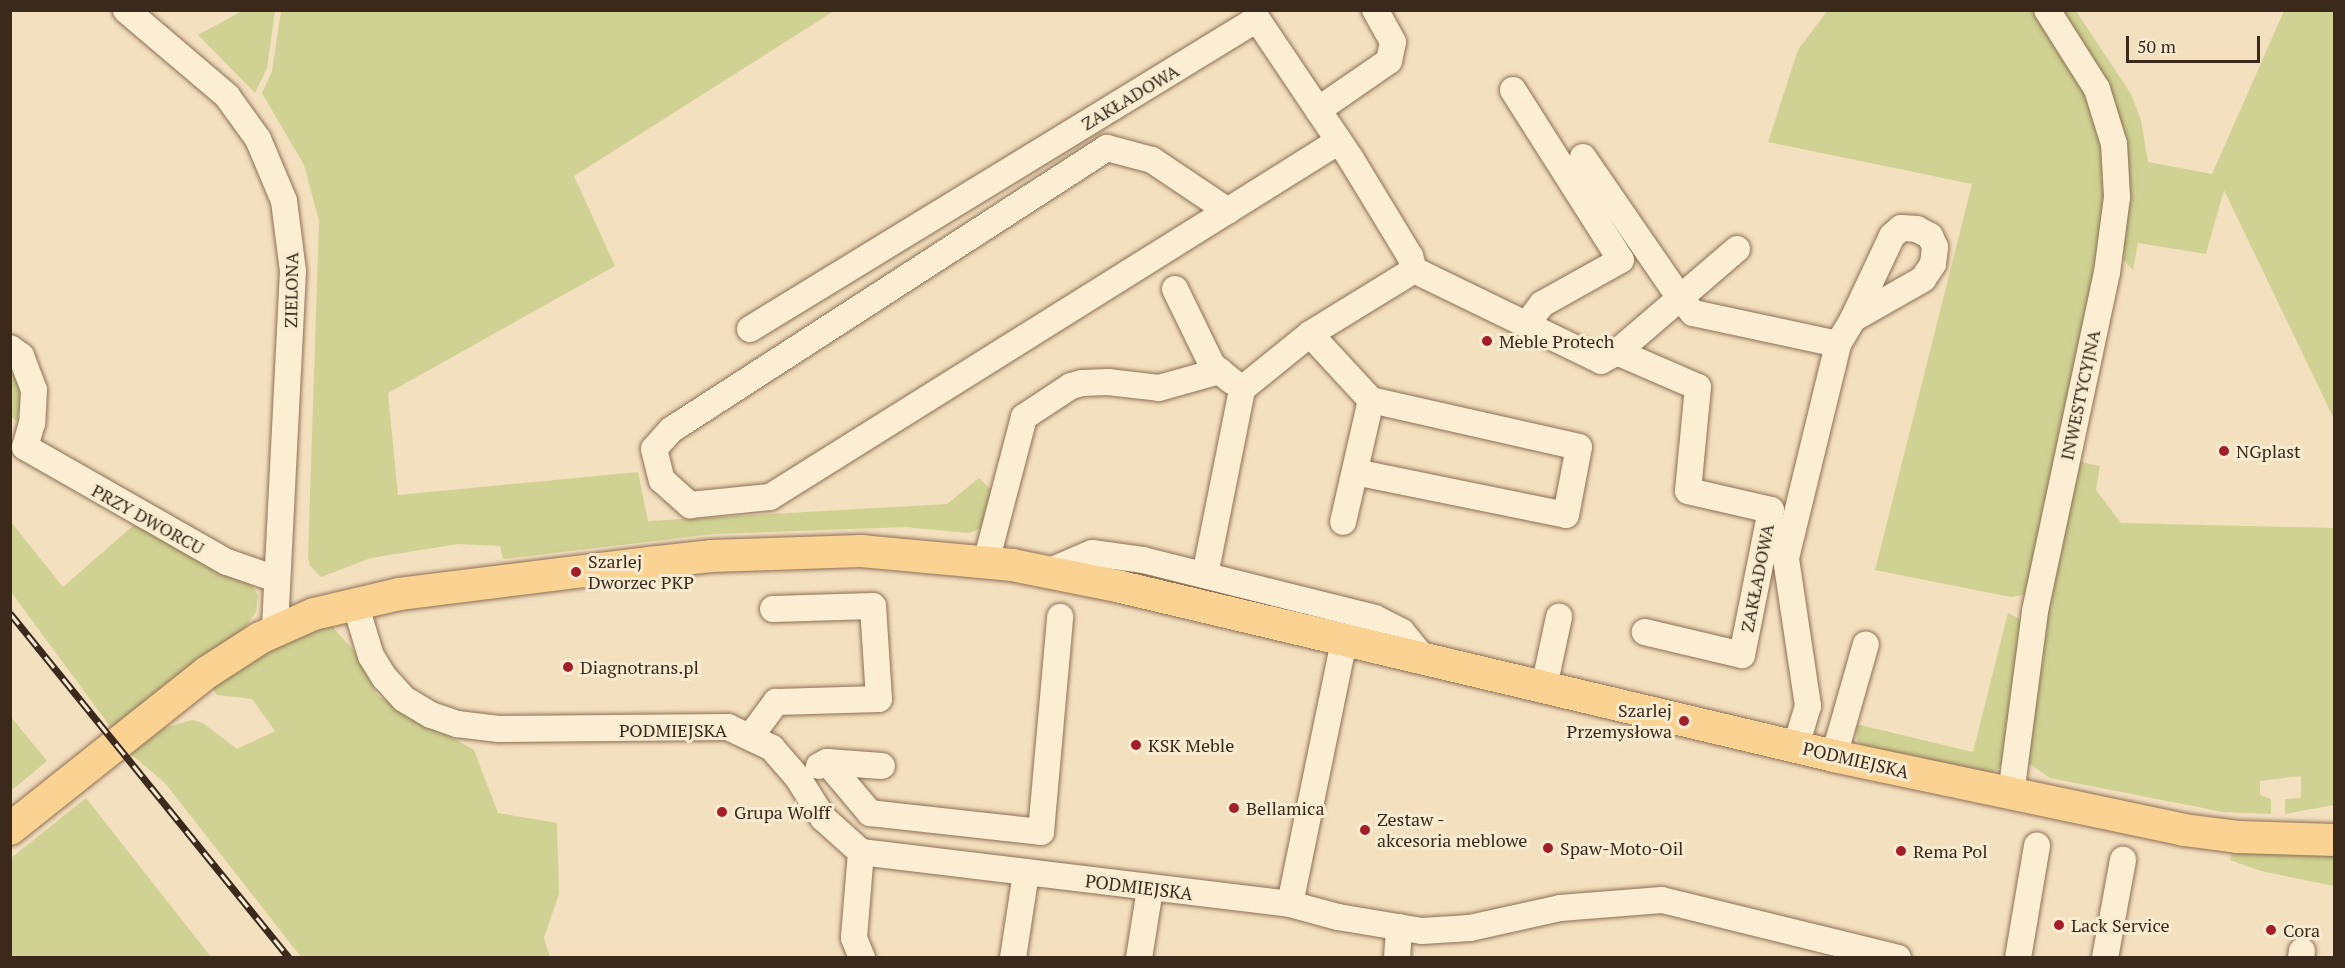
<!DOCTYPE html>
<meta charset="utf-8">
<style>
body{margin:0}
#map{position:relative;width:2345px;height:968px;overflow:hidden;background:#f3e0bf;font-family:"PT Serif",serif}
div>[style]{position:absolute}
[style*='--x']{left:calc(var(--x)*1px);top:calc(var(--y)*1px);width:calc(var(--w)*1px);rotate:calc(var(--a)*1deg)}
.green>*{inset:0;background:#cfd292}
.roads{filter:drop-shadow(0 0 2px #8e7055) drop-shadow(0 0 2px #8e7055)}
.minor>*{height:26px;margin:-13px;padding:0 13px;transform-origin:13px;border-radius:13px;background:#fceed3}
.major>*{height:32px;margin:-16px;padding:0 16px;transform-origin:16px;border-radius:16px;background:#fad392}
.rail>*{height:7px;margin-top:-3.5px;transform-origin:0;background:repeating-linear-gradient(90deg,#f9ebd0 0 14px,#3b291b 0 28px);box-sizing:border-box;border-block:2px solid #3b291b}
.dots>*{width:16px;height:16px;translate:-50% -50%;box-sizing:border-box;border:3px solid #f9ebd0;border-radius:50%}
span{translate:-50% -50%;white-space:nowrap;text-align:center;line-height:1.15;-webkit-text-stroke:6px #f9ebd0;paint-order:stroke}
.street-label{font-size:18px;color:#3b291b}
.poi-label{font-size:18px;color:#3b291b}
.left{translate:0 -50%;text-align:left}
.right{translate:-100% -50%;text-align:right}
.frame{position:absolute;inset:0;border:12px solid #3b291b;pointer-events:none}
.scale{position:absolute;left:2126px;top:36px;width:134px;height:27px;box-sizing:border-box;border:3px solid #3b291b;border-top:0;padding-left:8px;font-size:18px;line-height:21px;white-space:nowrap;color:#3b291b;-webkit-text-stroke:4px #f9ebd0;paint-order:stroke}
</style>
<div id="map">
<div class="green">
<i style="clip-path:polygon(244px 10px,275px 11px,267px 68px,255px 93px,198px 35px)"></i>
<i style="clip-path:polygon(281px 11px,834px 11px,574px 176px,615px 266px,388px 393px,398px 495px,638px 472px,648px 521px,947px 504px,979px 478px,995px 494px,982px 528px,969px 533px,905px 527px,714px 534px,503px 559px,500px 546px,458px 544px,371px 558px,321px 577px,310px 566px,308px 557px,319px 221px,304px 165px,262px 93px,272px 71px)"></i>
<i style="clip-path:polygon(1827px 11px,2037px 11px,2080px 76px,2108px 163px,2106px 210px,2029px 594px,2011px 597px,1875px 570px,1972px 184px,1768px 142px,1798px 50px)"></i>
<i style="clip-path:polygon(2060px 11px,2076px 11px,2131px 94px,2141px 120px,2148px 162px,2212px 174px,2284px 11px,2334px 11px,2334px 419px,2224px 190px,2206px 254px,2138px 243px,2133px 270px,2124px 260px,2121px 246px,2126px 146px,2112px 92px)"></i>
<i style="clip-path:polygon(10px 366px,19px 374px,22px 397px,17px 421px,11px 417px)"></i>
<i style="clip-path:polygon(2076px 461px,2100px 466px,2096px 490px,2121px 523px,2334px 528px,2334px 805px,2285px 814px,2285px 799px,2301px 798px,2301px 776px,2260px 781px,2260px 795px,2271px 799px,2271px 814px,2223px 812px,2050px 778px,2027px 762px,2043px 626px)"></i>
<i style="clip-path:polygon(11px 522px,63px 587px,135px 524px,251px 584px,258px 595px,256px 612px,238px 637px,112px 729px,11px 592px)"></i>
<i style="clip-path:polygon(2008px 613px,2024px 621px,2006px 758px,1998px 769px,1985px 777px,1867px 753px,1857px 740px,1856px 724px,1973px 752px)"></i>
<i style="clip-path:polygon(330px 624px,354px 651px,378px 696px,474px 750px,498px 813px,557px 823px,559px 894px,544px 938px,550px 957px,301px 957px,165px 783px,131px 754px,164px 728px,192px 720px,203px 723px,237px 749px,275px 731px,252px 699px,217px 695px,212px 687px,273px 649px)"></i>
<i style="clip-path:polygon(11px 717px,47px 761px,11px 791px,10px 791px)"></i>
<i style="clip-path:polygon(86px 798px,211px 957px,11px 957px,11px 858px)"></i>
<i style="clip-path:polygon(2334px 850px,2334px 886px,2261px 871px,2230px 860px,2232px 853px)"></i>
</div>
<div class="roads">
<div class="minor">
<i style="--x:126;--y:10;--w:133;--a:40.4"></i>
<i style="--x:227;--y:96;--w:53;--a:54.2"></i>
<i style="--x:258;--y:139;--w:67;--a:67.2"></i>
<i style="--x:284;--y:201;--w:71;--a:82.7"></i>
<i style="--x:293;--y:271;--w:360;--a:92.9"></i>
<i style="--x:1513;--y:90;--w:201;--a:57.6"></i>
<i style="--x:1621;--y:260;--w:90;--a:150.9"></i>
<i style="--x:1542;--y:304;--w:26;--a:127"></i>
<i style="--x:1318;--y:110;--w:86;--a:-34.6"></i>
<i style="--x:1389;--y:61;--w:19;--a:-78"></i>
<i style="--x:1393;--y:42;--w:37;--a:-119"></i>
<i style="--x:1583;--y:157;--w:171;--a:55.5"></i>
<i style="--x:1680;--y:298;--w:83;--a:139.4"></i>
<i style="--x:1228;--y:211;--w:92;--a:-146.1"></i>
<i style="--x:1152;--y:160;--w:47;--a:-165.1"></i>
<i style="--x:1107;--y:148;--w:519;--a:147.11"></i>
<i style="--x:671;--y:430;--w:25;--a:132"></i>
<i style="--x:654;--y:449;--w:32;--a:76"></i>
<i style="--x:662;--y:480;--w:38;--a:42"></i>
<i style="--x:690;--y:505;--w:80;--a:-5.7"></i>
<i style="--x:770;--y:497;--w:671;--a:-32.03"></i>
<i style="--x:1737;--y:249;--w:75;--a:139.3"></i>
<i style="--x:1680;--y:298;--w:20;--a:49"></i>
<i style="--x:1693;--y:313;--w:148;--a:12.1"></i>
<i style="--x:1175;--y:289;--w:85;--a:64"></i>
<i style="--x:1212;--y:365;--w:26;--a:39"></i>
<i style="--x:750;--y:329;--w:594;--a:-31.44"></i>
<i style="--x:1257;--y:19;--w:169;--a:56.1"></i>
<i style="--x:1351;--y:159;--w:114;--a:58.7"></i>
<i style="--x:1410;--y:256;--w:15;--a:74"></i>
<i style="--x:1310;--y:334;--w:90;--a:47.3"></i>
<i style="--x:1371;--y:400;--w:125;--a:102.9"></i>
<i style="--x:10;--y:348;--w:14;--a:36"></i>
<i style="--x:21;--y:356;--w:36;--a:69"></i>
<i style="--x:34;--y:390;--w:33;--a:93"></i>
<i style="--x:32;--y:423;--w:25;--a:106"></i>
<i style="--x:25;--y:447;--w:232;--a:29.7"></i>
<i style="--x:227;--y:562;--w:52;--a:19.1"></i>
<i style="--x:1355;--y:472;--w:215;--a:11.5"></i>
<i style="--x:1566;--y:515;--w:69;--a:-79.2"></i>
<i style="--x:1579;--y:447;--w:213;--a:-167.3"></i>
<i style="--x:986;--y:562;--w:150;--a:-75.3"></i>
<i style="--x:1024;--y:417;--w:56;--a:-33.4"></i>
<i style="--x:1071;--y:386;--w:11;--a:-15"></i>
<i style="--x:1082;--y:383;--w:26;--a:-2"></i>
<i style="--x:1108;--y:382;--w:51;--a:6.7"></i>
<i style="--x:1159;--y:388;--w:63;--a:-15.6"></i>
<i style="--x:1048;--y:572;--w:48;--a:-23.4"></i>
<i style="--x:1092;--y:553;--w:51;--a:7.8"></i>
<i style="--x:1143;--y:560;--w:239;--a:14"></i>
<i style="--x:1375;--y:618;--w:30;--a:27"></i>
<i style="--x:1402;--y:632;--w:35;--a:51"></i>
<i style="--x:1205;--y:575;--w:190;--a:-78.7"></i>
<i style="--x:1242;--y:389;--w:87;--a:-39"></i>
<i style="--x:1310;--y:334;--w:122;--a:-31.6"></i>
<i style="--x:1414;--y:270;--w:208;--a:25.9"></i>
<i style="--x:1601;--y:361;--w:18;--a:-29"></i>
<i style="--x:1617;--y:352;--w:88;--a:23.4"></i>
<i style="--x:1698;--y:387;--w:104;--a:95.5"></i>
<i style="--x:1688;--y:491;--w:85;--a:12.9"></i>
<i style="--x:1771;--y:510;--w:148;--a:101.3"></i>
<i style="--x:1742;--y:655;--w:100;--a:-166.7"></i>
<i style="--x:355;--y:603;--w:55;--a:73.2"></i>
<i style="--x:371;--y:656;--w:26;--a:58"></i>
<i style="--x:385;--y:678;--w:28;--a:48"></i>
<i style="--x:404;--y:699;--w:31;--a:31"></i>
<i style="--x:431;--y:715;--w:28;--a:19"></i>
<i style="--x:457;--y:724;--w:42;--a:6.8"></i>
<i style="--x:499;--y:729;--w:229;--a:-0.5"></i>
<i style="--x:728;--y:727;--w:49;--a:25.5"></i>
<i style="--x:772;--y:748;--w:40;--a:49"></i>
<i style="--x:798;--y:778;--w:47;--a:58"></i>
<i style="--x:823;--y:818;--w:51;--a:41.8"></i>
<i style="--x:861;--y:852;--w:432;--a:6.9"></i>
<i style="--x:1290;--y:904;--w:50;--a:15.2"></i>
<i style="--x:1338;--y:917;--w:85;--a:9.5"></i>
<i style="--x:1422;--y:931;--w:48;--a:-3.6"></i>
<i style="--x:1470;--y:928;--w:92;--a:-12.5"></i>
<i style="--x:1560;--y:908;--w:102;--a:-4.5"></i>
<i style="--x:1662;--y:900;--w:243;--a:13.8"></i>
<i style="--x:1544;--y:687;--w:72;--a:-77.9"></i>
<i style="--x:750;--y:737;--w:44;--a:-53.4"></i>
<i style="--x:776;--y:702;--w:103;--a:-1.7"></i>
<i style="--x:879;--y:699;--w:93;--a:-93.7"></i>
<i style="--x:873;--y:606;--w:100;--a:178.3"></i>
<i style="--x:1796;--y:746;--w:42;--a:-73.3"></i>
<i style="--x:1808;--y:706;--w:150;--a:-98.5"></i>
<i style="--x:1786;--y:558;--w:220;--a:-76.3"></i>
<i style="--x:1838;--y:344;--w:29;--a:-59"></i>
<i style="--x:1853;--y:319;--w:81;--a:-29.7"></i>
<i style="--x:1923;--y:279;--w:18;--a:-56"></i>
<i style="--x:1933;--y:264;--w:17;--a:-83"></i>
<i style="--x:1935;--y:247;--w:12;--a:-114"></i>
<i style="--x:1930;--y:236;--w:15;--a:-152"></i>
<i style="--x:1917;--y:229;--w:16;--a:-176"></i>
<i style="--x:1901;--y:228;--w:12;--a:138"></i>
<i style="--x:1892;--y:236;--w:92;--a:115.2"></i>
<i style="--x:1834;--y:756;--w:116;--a:-74.1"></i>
<i style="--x:827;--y:762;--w:67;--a:49.9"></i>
<i style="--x:870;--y:813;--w:172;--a:6.3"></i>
<i style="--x:1041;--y:832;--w:216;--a:-84.9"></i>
<i style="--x:819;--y:766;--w:9;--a:-27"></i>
<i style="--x:827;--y:762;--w:55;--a:4.2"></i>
<i style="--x:2011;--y:794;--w:185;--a:-82.5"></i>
<i style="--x:2035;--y:611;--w:346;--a:-78"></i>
<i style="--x:2107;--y:273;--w:77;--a:-82.5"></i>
<i style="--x:2117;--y:197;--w:53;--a:-93.2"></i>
<i style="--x:2114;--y:144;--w:58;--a:-107.2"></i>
<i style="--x:2097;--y:89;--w:93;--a:-122.3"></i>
<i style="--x:861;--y:852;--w:86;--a:94.7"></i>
<i style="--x:854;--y:938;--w:22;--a:68"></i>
<i style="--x:1290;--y:904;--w:268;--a:-78.4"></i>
<i style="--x:1013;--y:958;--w:86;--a:-81.3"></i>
<i style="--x:1139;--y:958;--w:70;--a:-80.9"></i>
<i style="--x:1397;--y:958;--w:31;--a:-86"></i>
<i style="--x:2018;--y:958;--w:114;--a:-80.4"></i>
<i style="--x:2105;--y:958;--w:100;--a:-79.6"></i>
<i style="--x:2301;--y:958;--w:7;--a:-82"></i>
</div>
<div class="major">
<i style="--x:10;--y:829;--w:251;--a:-38.5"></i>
<i style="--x:206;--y:673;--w:64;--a:-32.9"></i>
<i style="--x:260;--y:638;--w:59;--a:-24"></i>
<i style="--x:314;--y:614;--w:87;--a:-13.2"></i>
<i style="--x:399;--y:594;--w:252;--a:-7.1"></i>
<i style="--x:649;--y:563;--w:62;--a:-6.4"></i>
<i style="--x:711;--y:556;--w:150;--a:-1.9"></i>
<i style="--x:861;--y:551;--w:152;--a:5.3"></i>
<i style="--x:1012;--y:565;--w:111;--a:11.4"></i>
<i style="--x:1121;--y:587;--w:733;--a:13.33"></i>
<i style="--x:1834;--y:756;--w:358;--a:11.9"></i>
<i style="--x:2184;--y:830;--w:54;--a:7.4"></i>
<i style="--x:2238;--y:837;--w:96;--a:1.8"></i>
</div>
</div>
<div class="rail">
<i style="--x:10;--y:613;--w:444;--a:51"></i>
</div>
<div class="dots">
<i style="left:1487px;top:341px;background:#a31e28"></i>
<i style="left:2224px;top:451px;background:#a31e28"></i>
<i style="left:576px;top:572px;background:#a31e28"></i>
<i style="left:568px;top:667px;background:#a31e28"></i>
<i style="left:1684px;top:721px;background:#a31e28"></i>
<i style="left:1136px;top:745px;background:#a31e28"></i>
<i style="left:1234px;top:808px;background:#a31e28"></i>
<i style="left:722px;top:812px;background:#a31e28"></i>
<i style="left:1365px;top:830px;background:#a31e28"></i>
<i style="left:1548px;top:848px;background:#a31e28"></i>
<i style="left:1901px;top:851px;background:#a31e28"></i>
<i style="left:2059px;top:925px;background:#a31e28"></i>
<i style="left:2271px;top:930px;background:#a31e28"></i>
</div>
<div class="street-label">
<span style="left:1130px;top:97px;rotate:-31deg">ZAKŁADOWA</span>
<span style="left:291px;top:290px;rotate:-89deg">ZIELONA</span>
<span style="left:2080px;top:395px;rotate:-78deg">INWESTYCYJNA</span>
<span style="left:148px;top:519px;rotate:29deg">PRZY DWORCU</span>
<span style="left:1757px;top:578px;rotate:-79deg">ZAKŁADOWA</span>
<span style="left:673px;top:730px">PODMIEJSKA</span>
<span style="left:1856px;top:760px;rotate:13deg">PODMIEJSKA</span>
<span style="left:1139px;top:887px;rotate:7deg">PODMIEJSKA</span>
</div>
<div class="poi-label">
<span class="left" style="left:1499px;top:341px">Meble Protech</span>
<span class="left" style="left:2236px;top:451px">NGplast</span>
<span class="left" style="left:588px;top:572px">Szarlej<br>Dworzec PKP</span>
<span class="left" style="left:580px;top:667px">Diagnotrans.pl</span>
<span class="right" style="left:1672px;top:721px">Szarlej<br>Przemysłowa</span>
<span class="left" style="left:1148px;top:745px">KSK Meble</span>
<span class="left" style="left:1246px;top:808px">Bellamica</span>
<span class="left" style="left:734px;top:812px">Grupa Wolff</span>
<span class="left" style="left:1377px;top:830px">Zestaw -<br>akcesoria meblowe</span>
<span class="left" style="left:1560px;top:848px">Spaw-Moto-Oil</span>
<span class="left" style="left:1913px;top:851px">Rema Pol</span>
<span class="left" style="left:2071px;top:925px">Lack Service</span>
<span class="left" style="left:2283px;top:930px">Cora</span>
</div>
<div class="frame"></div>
<div class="scale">50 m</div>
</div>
